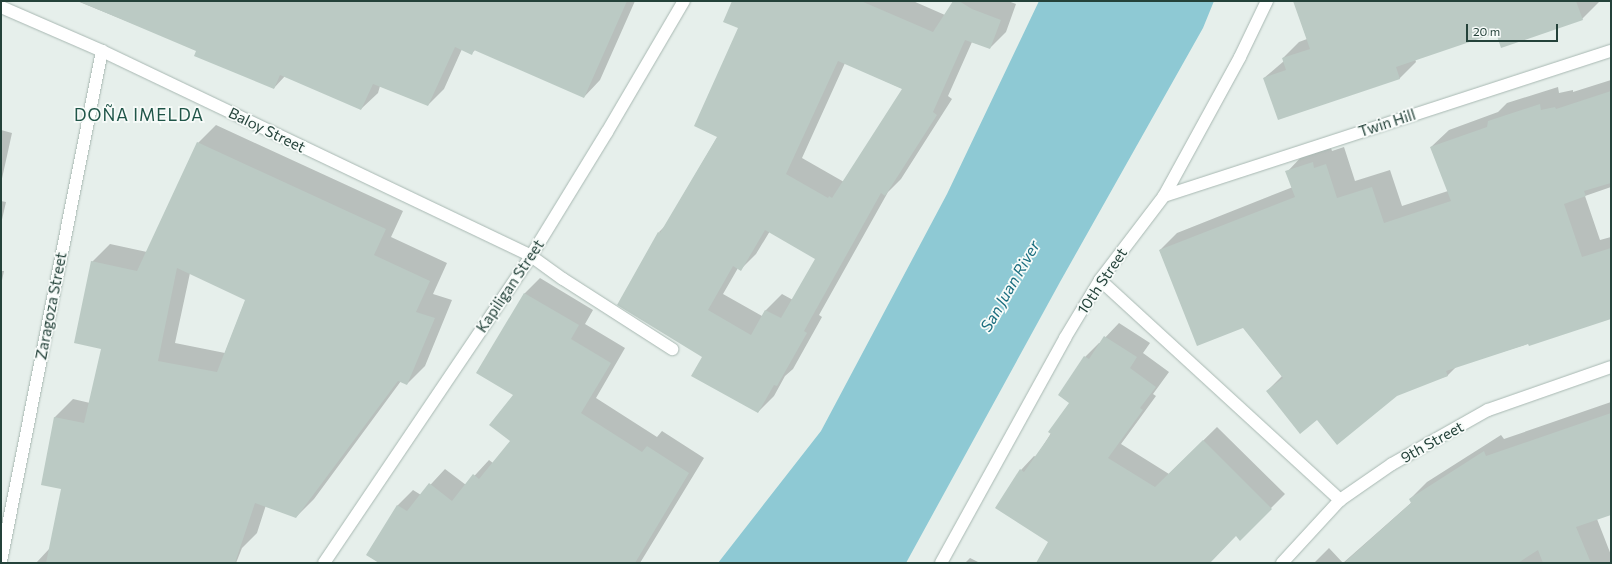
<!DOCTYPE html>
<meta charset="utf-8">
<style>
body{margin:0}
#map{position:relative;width:1612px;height:564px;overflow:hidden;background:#e6efeb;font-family:Commissioner,sans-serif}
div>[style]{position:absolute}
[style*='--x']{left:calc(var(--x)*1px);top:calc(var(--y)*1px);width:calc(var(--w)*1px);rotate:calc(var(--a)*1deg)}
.water>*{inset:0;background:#8ec9d4}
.shadow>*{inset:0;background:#0003}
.building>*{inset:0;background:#bbcac4}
.roads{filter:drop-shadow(0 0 1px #a8b8b2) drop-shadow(0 0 1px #a8b8b2)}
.service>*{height:12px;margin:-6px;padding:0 6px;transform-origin:6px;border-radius:6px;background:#fff}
.minor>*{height:12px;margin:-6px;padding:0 6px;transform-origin:6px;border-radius:6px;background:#fff}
span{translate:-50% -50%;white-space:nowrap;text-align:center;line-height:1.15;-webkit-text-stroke:3.5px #f7fbf9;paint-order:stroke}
.street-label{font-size:15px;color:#24423a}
.water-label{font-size:16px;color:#1c6f80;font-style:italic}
.quarter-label{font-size:17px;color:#1f5548;letter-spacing:1px}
.frame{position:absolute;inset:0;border:2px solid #24423a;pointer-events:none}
.scale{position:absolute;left:1466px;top:24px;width:92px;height:18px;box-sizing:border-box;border:2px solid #24423a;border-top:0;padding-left:5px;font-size:12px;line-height:14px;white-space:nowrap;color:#24423a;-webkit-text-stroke:3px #f7fbf9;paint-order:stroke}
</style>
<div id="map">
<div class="water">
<i style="clip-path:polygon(1039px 1px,1214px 1px,1203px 28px,1060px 282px,906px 563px,718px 563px,821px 431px,947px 194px)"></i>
</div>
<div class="shadow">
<i style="clip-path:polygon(77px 1px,635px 1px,600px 80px,584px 97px,476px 49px,471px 54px,462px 49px,444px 89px,428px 105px,380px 86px,378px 93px,361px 109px,285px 76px,274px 88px,198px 50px)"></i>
<i style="clip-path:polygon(evenodd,733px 1px,913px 1px,945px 15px,954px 1px,1008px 1px,1016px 4px,1006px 32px,990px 48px,972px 42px,948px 96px,952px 99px,901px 179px,888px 192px,819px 315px,822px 317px,793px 369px,785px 376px,774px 396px,758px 412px,659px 232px,665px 226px,718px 136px,740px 28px,733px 1px,845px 63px,903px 89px,844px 182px,802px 158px,845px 63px,733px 1px,770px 231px,817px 258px,793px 300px,782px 294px,766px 310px,762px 316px,723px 294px,738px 268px,740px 270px,756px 254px,770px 231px)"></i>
<i style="clip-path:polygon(1294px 1px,1600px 1px,1582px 19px,1496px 32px,1415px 59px,1416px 62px,1399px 79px,1264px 78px,1284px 61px,1283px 58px,1299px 42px,1307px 39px)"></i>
<i style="clip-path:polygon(1611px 80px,1611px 187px,1585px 196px,1600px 240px,1611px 237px,1611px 318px,1457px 366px,1447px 376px,1317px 419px,1267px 391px,1282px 376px,1243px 327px,1160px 250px,1177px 233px,1293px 187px,1287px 172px,1304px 154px,1330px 145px,1332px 151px,1344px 147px,1355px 181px,1390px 170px,1402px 206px,1448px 191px,1431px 147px,1449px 130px,1498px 112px,1507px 103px,1558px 87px,1559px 93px,1573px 90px,1573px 92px)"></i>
<i style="clip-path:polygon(evenodd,216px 125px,403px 211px,391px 237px,447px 263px,433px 294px,452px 300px,425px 366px,407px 384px,401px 381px,314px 499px,296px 517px,266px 505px,257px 533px,242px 548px,236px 563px,36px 563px,50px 548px,62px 488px,42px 484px,55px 417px,73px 399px,90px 403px,102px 348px,92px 262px,110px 244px,147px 252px,198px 143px,216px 125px,190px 273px,246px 299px,225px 353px,175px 343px,190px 273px)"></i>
<i style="clip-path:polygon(1px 130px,12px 133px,1px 183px)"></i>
<i style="clip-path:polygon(1px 201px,6px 202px,1px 224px)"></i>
<i style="clip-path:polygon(1px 271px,4px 271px,1px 285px)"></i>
<i style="clip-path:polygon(540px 278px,593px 310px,585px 324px,625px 348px,596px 398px,657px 437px,662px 431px,704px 458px,640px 563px,380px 563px,367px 555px,398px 505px,413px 490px,421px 495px,445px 469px,466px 485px,489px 460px,493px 463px,511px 441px,515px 395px,478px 373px,525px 293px)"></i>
<i style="clip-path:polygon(1119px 323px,1150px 343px,1143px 353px,1169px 372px,1153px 394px,1156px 396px,1121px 444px,1169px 474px,1217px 427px,1285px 494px,1240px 539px,1236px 535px,1209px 563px,1038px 563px,1049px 542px,1021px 470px,1034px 456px,1036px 457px,1070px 403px,1059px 395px,1085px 357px,1099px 343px,1100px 343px)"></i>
<i style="clip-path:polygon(1611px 402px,1611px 514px,1597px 519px,1611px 555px,1611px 563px,1314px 563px,1329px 548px,1343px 563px,1412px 502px,1410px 499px,1427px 482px,1501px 435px,1504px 439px)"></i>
<i style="clip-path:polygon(970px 558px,980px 563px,965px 563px)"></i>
</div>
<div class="building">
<i style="clip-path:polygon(78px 1px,627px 1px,584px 98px,474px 50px,472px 55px,455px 47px,428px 106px,373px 84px,361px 110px,280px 75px,274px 89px,194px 56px,196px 51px)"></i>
<i style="clip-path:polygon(evenodd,732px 1px,861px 1px,933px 32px,953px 1px,959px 1px,972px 9px,1001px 20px,990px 49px,965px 40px,933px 112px,937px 115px,885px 196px,881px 193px,804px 331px,807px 333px,777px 386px,774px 385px,758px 413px,691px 376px,702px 357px,617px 305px,658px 232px,660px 233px,717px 137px,694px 126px,738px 28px,723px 22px,732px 1px,838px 61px,902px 89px,832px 198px,829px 196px,828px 198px,786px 174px,838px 61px,732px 1px,765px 230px,815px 259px,781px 318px,765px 310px,751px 335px,708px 310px,733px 266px,741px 271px,765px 230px)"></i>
<i style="clip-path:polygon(1293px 1px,1576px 1px,1583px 20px,1501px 48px,1496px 33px,1396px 67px,1400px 79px,1278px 120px,1263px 78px,1286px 70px,1282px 58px,1310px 49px)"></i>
<i style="clip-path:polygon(1611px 91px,1611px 183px,1584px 191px,1586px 196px,1564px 204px,1582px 257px,1611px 248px,1611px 319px,1529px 346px,1528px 344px,1446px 371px,1448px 376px,1397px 396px,1337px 445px,1317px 420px,1300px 434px,1266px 391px,1283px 378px,1243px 328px,1197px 346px,1159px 250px,1295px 197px,1285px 171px,1313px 162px,1314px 168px,1326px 164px,1337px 198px,1372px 187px,1384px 223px,1451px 201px,1430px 147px,1487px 127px,1488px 121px,1540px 104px,1541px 110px,1555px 107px,1556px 109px)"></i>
<i style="clip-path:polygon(evenodd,197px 142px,386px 229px,374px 255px,430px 281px,416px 312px,435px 318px,407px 385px,398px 381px,296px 518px,255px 503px,235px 563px,46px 563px,61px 489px,41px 485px,54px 417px,84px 423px,101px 349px,74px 343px,91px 261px,137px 271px,197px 142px,177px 268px,245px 300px,217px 372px,158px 361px,177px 268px)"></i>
<i style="clip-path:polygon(524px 293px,579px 325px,571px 339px,611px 363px,581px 413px,642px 452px,647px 446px,689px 473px,635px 563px,379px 563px,366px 555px,397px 505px,407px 511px,429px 483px,452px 501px,473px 474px,479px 479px,510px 441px,489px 425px,513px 395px,476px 373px)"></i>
<i style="clip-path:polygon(1104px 336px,1137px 357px,1130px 368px,1156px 387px,1140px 408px,1143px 410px,1108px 458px,1155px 487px,1203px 440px,1272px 509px,1240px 541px,1236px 536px,1210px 563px,1036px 563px,1048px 542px,995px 508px,1020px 469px,1024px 472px,1051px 434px,1048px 432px,1069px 403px,1058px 395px,1084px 356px,1089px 359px)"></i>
<i style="clip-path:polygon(1611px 413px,1611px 515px,1576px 527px,1591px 563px,1543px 563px,1538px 550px,1518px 563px,1344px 563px,1411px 503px,1409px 499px,1484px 451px,1486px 456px)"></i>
</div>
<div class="roads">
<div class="service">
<i style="--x:531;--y:256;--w:39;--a:36"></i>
<i style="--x:563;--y:279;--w:130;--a:32.7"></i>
<i style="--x:1100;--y:280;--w:326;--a:42.5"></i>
</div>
<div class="minor">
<i style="--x:1;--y:7;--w:110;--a:23.5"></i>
<i style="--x:102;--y:51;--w:475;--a:25.5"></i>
<i style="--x:1164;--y:196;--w:470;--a:-18"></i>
<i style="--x:1;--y:561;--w:520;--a:-78.8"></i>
<i style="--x:324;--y:563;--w:370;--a:-56"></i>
<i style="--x:531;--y:256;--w:145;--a:-58.5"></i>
<i style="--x:607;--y:132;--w:152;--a:-59.6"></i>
<i style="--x:941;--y:563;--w:257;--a:-61.1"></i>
<i style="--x:1065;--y:338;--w:68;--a:-58.9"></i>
<i style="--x:1100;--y:280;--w:106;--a:-52.7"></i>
<i style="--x:1164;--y:196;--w:158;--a:-61.3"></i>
<i style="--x:1240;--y:57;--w:62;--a:-64.3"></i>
<i style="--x:1282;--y:563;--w:86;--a:-47.4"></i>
<i style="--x:1340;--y:500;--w:63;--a:-34.7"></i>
<i style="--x:1392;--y:464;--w:110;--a:-29.4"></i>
<i style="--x:1488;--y:410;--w:130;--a:-19.3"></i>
</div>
</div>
<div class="street-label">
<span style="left:1387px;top:123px;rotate:-18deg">Twin Hill</span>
<span style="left:267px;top:130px;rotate:26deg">Baloy Street</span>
<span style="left:1102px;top:281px;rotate:-56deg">10th Street</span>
<span style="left:510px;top:286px;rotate:-56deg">Kapiligan Street</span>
<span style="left:51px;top:306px;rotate:-79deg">Zaragoza Street</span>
<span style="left:1432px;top:442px;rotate:-29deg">9th Street</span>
</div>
<div class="water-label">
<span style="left:1010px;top:286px;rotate:-60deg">San Juan River</span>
</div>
<div class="quarter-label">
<span style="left:139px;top:115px">DOÑA IMELDA</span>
</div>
<div class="frame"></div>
<div class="scale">20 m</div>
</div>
